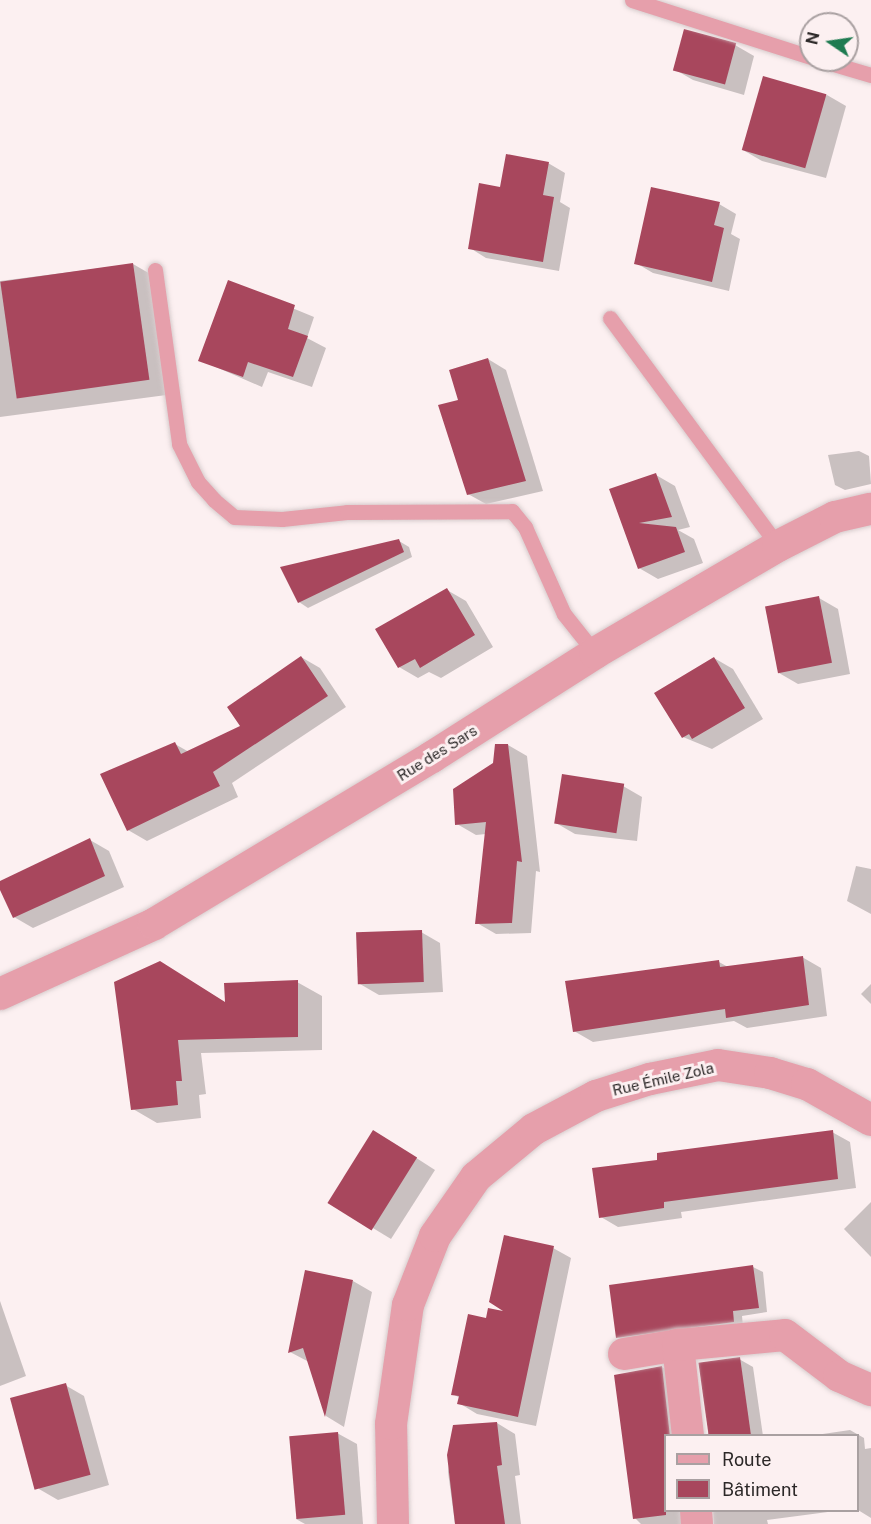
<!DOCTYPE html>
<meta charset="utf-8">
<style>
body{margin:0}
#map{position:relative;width:871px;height:1524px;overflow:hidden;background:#fcf0f1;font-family:"Public Sans",sans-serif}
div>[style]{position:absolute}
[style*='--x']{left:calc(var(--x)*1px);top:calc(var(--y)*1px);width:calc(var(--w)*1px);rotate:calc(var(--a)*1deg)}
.shadow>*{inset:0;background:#0003}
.building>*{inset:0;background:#a8475d;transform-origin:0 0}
.roads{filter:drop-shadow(0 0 2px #d7cccd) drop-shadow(0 0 2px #d7cccd)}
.service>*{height:15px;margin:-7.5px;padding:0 7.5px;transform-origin:7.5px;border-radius:7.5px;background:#e69fab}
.minor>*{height:32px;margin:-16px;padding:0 16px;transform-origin:16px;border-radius:16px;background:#e69fab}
span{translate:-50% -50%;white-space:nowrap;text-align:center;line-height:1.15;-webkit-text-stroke:6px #fcf0f1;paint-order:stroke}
.street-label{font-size:15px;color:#2c2828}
.legend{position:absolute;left:664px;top:1434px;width:195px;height:78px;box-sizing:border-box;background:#fcf0f1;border:2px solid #a9a0a1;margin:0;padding:8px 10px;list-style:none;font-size:18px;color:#2c2828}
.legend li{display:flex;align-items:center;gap:12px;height:30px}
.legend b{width:30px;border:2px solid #a9a0a1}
.north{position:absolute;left:799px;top:12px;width:60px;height:60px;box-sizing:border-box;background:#fcf0f1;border:2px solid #a9a0a1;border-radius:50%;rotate:283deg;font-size:16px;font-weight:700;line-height:24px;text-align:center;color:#2c2828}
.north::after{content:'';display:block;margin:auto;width:21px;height:27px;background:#1e7b51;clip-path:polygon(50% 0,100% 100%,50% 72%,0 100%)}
</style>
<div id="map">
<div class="shadow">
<i style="clip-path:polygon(735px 45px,754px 56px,744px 95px,693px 80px,674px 69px)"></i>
<i style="clip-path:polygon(827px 95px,846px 106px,826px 178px,762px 161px,743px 150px)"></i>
<i style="clip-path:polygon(548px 163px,565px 173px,560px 202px,570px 208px,559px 271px,486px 258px,470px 248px,501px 189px)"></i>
<i style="clip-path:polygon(719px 204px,736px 214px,731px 234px,740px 239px,729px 291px,653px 273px,636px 263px)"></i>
<i style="clip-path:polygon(133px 264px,159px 279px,174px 394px,0 417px,0 281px)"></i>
<i style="clip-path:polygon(229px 282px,314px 317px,307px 338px,326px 348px,312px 387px,268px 372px,262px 387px,200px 360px)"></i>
<i style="clip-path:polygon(488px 359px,506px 370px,543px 491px,486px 504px,468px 494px,460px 401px)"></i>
<i style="clip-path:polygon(859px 451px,869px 456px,871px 484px,845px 490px,835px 485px,828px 455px)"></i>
<i style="clip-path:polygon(656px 475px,675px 486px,690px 527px,678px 530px,694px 539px,703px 563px,658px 579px,639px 568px,611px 490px)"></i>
<i style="clip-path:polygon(399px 541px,409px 547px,412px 557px,308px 608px,299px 602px)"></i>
<i style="clip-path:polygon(447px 590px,466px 601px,493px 647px,441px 678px,429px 672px,418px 678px,399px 667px)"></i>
<i style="clip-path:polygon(819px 598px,838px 609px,850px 674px,798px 684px,779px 673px)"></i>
<i style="clip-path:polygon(301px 657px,320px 668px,346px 707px,232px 783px,238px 797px,147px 841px,128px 830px,175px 744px,189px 752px,242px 727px)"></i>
<i style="clip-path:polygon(714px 658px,733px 669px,763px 719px,712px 749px,683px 737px,656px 693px)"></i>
<i style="clip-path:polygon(508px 745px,527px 756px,540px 872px,536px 871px,531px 933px,496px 934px,477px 923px,486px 834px,476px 835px,457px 824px)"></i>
<i style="clip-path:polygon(623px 786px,642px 797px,637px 841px,575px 834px,556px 823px)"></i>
<i style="clip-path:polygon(90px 840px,109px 851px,124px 887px,33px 928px,14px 917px,0 882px)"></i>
<i style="clip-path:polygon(856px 866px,871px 869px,871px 914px,847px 901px)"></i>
<i style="clip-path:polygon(421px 932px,440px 943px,443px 992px,379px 995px,360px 984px)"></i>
<i style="clip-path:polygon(802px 957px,821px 968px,827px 1016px,747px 1028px,734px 1021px,593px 1042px,574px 1031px,719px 962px,728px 967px)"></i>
<i style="clip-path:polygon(160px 962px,226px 1003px,297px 982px,322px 996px,322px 1050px,201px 1053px,206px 1094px,199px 1095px,201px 1118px,157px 1123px,133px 1109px)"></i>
<i style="clip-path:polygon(871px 984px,871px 1004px,861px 994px)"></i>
<i style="clip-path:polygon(832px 1132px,850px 1142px,856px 1188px,681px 1212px,682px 1218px,618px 1227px,601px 1217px,659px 1161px)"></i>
<i style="clip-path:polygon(393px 1143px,435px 1170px,391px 1239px,330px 1202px)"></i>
<i style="clip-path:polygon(871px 1202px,871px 1257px,844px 1229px)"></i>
<i style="clip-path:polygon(553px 1248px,571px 1258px,536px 1426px,477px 1414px,459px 1403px,460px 1398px,453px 1394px,487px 1320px,510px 1314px)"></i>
<i style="clip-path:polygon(753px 1267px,763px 1272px,767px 1312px,742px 1316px,743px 1326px,627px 1343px,618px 1337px)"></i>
<i style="clip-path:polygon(353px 1281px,372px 1292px,344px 1427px,326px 1416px,309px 1362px,290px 1352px)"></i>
<i style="clip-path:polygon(0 1301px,26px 1376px,0 1386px)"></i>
<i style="clip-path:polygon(739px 1359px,753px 1367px,763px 1436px,707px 1436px)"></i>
<i style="clip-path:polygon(662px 1367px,676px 1375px,682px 1436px,666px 1436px,666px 1510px,693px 1510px,693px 1524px,641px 1524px,635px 1518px)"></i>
<i style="clip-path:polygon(65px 1385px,84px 1396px,109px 1485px,58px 1500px,39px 1489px)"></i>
<i style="clip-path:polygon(497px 1423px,515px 1434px,520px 1475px,515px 1476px,521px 1524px,455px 1524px,448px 1472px,455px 1426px)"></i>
<i style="clip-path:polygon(850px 1430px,864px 1438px,865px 1449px,871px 1448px,871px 1518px,858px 1510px,858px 1436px,809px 1436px)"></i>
<i style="clip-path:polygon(337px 1433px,357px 1444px,363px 1524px,305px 1524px,296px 1519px)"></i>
<i style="clip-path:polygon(713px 1510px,843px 1510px,767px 1520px,768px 1524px,714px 1524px)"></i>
</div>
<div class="building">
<i style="left:684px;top:29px;width:54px;height:43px;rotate:15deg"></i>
<i style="left:763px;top:76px;width:66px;height:77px;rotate:16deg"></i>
<i style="clip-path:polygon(506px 154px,549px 162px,543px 195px,554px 197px,543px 262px,468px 249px,479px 183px,500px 187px)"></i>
<i style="clip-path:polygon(651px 187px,720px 202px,714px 225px,724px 228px,712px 282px,634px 264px)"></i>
<i style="left:133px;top:263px;width:118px;height:134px;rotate:82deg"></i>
<i style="clip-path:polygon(228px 280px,295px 305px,288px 329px,308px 336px,293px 377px,248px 362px,243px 377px,198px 361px)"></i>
<i style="clip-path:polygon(488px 358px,526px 481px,467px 495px,438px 405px,458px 400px,449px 370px)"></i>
<i style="clip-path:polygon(656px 473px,672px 517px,639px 523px,676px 527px,685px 552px,638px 569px,609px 489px)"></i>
<i style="clip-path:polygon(399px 539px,404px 552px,298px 603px,280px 567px)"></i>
<i style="clip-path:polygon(447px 588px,475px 635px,420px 668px,415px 659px,398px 668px,375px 629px)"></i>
<i style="left:819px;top:596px;width:68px;height:55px;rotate:79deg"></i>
<i style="clip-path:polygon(301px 656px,328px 696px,213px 772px,220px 786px,127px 831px,100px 774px,175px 742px,181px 754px,240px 726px,227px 707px)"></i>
<i style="clip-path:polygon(714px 657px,745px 708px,692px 739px,689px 734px,682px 738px,654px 693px)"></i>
<i style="clip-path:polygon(495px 744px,508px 744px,522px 862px,517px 861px,512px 923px,475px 924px,486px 822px,455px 825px,453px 789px,493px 763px)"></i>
<i style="left:562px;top:774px;width:63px;height:50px;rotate:9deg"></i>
<i style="clip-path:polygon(90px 838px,105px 876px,13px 918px,0 890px,0 881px)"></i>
<i style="left:422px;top:930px;width:52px;height:66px;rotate:88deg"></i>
<i style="clip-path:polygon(803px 956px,809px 1005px,726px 1018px,725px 1009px,573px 1032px,565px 981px,719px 960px,720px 967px)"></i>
<i style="clip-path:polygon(160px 961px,225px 1002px,224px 983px,298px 980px,298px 1037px,178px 1040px,182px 1081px,176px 1081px,178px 1105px,131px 1110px,114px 982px)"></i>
<i style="left:373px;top:1130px;width:52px;height:86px;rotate:32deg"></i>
<i style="clip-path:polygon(833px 1130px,838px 1179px,664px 1202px,664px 1208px,599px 1218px,592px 1168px,657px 1160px,657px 1153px)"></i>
<i style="clip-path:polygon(504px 1235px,554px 1246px,518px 1417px,457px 1404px,459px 1396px,451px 1395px,468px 1314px,486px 1318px,488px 1308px,503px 1311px,489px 1302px)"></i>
<i style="clip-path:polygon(753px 1265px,759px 1308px,733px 1311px,734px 1322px,616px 1338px,609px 1285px)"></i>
<i style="clip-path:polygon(305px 1270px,353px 1280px,325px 1417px,303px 1348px,288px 1353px)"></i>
<i style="left:740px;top:1357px;width:80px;height:42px;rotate:82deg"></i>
<i style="clip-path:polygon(662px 1366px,670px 1436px,666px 1436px,666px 1515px,633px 1519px,614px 1375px)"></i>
<i style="left:66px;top:1383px;width:95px;height:58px;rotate:75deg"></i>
<i style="clip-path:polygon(497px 1422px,502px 1465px,497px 1466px,505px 1524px,455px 1524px,447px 1455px,453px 1425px)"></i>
<i style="left:338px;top:1432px;width:83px;height:49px;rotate:85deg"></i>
</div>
<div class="roads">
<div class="service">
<i style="--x:632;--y:0;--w:188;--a:17.7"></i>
<i style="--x:820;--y:60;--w:53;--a:16.4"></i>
<i style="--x:155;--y:270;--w:176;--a:82.1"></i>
<i style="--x:179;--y:444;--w:42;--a:63.4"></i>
<i style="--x:198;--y:482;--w:24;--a:48"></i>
<i style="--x:214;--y:500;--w:26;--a:40"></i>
<i style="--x:234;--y:517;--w:48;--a:2.4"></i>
<i style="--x:282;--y:519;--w:65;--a:-6.1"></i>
<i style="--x:347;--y:512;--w:165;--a:-0.3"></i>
<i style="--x:512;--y:511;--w:21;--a:51"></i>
<i style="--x:525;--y:527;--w:95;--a:65.9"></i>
<i style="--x:564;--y:614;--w:50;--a:51.5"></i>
<i style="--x:610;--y:318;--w:283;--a:53.6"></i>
</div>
<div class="minor">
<i style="--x:0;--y:994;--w:169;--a:-24.4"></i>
<i style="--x:154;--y:924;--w:324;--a:-31"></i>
<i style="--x:432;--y:757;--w:193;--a:-32.5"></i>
<i style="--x:595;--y:653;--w:212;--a:-30.3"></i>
<i style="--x:778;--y:546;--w:64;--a:-27"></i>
<i style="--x:835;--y:517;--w:37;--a:-13"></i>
<i style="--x:624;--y:1354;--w:55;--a:-9.5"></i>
<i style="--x:688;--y:1436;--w:92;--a:-96.3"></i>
<i style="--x:678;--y:1345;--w:107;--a:-5.3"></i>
<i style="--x:785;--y:1335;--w:68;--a:37.2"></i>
<i style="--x:839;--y:1376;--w:35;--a:24"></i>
<i style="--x:696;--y:1510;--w:14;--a:86"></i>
<i style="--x:393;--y:1524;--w:100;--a:-91.1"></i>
<i style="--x:391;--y:1424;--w:120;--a:-81.9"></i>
<i style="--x:408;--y:1305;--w:74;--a:-68.6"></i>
<i style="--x:435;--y:1236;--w:72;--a:-55.2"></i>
<i style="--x:476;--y:1177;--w:75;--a:-39.6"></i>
<i style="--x:534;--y:1129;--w:70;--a:-28"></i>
<i style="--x:596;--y:1096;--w:57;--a:-17.5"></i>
<i style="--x:650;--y:1079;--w:69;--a:-11.6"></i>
<i style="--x:718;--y:1065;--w:53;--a:8.7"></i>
<i style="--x:770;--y:1073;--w:39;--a:17"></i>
<i style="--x:807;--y:1084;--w:73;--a:29.4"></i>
</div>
</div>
<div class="street-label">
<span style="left:437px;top:753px;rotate:-32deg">Rue des Sars</span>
<span style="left:663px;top:1079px;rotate:-13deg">Rue Émile Zola</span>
</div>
<ul class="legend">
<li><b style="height:8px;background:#e69fab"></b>Route</li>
<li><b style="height:16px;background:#a8475d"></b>Bâtiment</li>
</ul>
<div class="north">N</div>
</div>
